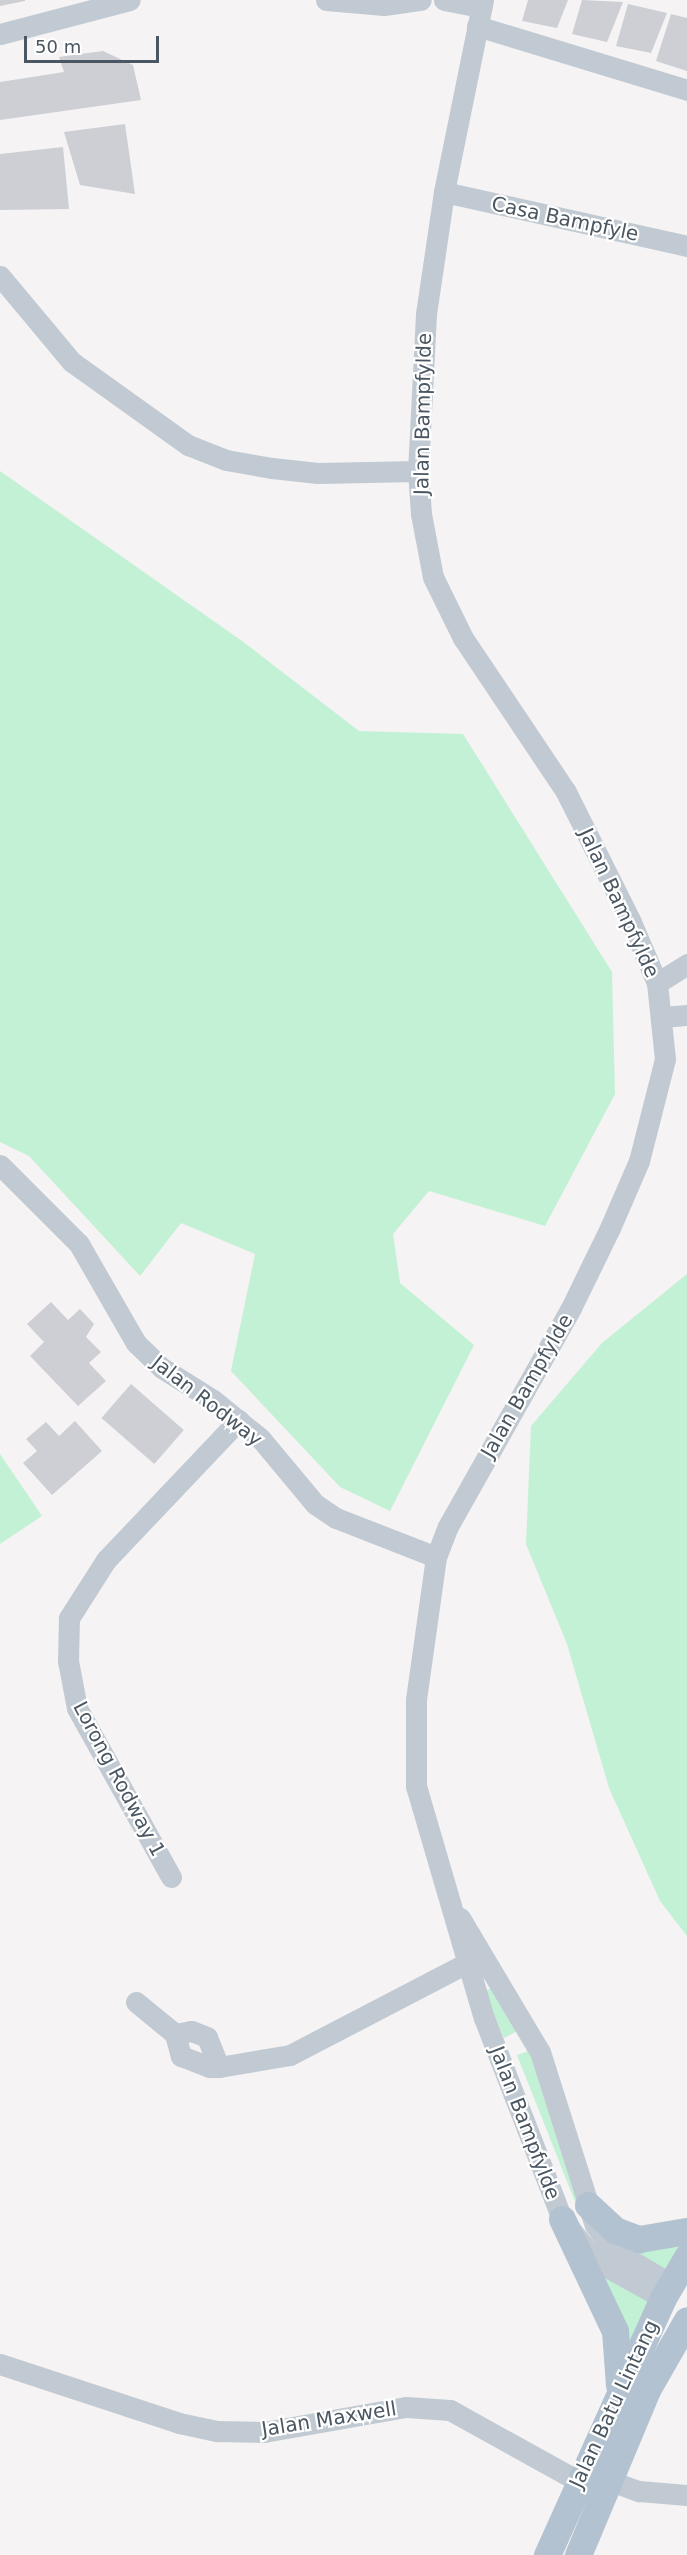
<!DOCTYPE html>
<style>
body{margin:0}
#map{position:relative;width:687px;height:2555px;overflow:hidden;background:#f5f3f3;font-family:"DejaVu Sans",sans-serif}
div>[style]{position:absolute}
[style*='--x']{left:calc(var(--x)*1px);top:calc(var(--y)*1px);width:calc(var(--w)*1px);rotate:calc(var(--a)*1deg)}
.green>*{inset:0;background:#c3f1d5}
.building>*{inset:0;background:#cdcfd5;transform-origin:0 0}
.minor>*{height:21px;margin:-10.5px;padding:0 10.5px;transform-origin:10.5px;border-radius:10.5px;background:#c1cad2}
.major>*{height:27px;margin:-13.5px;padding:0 13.5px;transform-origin:13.5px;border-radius:13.5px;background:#b3c2d1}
span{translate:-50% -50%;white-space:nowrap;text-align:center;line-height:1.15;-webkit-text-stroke:4.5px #fff;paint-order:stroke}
.street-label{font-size:20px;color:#4a5661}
.scale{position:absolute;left:24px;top:36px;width:135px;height:27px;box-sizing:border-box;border:3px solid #4a5661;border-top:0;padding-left:8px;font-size:18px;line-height:21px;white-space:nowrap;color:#4a5661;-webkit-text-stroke:4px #fff;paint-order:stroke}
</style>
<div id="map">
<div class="green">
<i style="clip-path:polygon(0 471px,242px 641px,359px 731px,463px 734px,612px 972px,615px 1094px,545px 1226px,429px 1191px,393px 1234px,400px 1283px,474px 1345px,390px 1511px,340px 1487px,231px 1371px,255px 1254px,181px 1223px,140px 1276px,29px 1156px,0 1142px)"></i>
<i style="clip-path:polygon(687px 1274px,687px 1936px,660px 1901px,609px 1788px,567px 1644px,526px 1544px,531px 1426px,602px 1343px)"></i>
<i style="clip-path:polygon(0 1454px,42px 1516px,0 1544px)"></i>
<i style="clip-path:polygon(491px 1988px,521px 2029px,504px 2038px,483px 1992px)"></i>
<i style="clip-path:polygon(529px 2051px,585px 2227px,517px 2055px)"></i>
<i style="clip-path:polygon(685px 2242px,669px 2273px,619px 2246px)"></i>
<i style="clip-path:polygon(595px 2269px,653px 2301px,628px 2348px)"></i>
</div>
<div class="building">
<i style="clip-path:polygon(0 0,25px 0,25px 1px,0 6px)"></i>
<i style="clip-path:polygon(528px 0,568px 0,557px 28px,522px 21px)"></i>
<i style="clip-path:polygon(582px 0,623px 2px,607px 42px,572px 34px)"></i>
<i style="clip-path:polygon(628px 4px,667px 13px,651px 53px,616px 46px)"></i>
<i style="clip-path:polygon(671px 14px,687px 18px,687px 71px,656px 61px)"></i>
<i style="clip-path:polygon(103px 51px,133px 65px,141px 100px,0 120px,0 82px,64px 72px,59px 57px)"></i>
<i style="clip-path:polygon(125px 124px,135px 194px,80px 185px,64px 132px)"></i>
<i style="clip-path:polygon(63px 147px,69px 209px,0 210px,0 154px)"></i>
<i style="clip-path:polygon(51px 1302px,68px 1320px,80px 1309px,94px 1324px,86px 1337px,101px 1352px,89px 1363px,106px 1381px,78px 1406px,30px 1356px,44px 1342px,27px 1324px)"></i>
<i style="left:131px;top:1384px;width:70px;height:45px;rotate:41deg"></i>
<i style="clip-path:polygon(75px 1421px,102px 1451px,52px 1495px,23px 1463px,37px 1451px,26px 1439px,46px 1422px,59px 1436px)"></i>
</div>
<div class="minor">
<i style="--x:326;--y:0;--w:58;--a:4.9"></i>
<i style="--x:384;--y:5;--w:37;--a:-8"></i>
<i style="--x:444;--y:0;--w:38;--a:11"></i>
<i style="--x:483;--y:0;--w:196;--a:101.5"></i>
<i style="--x:444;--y:192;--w:123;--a:98.4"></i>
<i style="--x:426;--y:314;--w:157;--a:92.9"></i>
<i style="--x:418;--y:471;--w:43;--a:86"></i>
<i style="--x:421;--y:514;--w:64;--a:79.2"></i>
<i style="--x:433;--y:577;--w:68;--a:63.8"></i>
<i style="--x:463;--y:638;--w:185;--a:56.2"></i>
<i style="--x:566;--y:792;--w:145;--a:63.4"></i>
<i style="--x:631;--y:922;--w:66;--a:66.9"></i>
<i style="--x:657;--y:983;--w:76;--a:84"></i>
<i style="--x:665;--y:1059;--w:105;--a:104.3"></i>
<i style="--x:639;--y:1161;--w:73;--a:113.4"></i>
<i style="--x:610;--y:1228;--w:89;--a:116"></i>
<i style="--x:571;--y:1308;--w:250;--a:119.4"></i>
<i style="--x:448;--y:1526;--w:33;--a:111"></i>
<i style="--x:436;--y:1557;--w:144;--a:98"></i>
<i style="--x:416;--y:1700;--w:86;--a:90"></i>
<i style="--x:416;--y:1786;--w:242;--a:73.7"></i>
<i style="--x:484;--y:2018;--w:216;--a:68.8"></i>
<i style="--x:562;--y:2219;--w:54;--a:51"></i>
<i style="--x:596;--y:2261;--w:77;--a:28.9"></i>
<i style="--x:477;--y:26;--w:220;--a:16.9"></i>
<i style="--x:0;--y:34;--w:134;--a:-14.7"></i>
<i style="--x:444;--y:192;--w:249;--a:12.5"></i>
<i style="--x:0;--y:276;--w:112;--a:50.1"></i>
<i style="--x:72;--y:362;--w:143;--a:35.6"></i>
<i style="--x:188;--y:445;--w:41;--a:21.5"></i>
<i style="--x:226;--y:460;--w:47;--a:9.9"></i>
<i style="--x:272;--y:468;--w:46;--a:6.2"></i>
<i style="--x:318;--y:473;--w:100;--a:-1.1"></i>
<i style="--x:657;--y:983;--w:36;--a:-32"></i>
<i style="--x:663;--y:1017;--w:24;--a:-5"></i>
<i style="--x:0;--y:1165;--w:112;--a:45"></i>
<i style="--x:79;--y:1244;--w:114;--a:60.1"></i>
<i style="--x:136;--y:1343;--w:36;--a:44"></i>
<i style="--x:162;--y:1368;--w:60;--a:32.1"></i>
<i style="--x:213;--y:1400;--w:60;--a:39"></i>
<i style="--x:260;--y:1438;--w:86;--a:50.2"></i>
<i style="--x:315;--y:1504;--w:25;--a:34"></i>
<i style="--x:336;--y:1518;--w:107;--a:21.3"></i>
<i style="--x:171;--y:1877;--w:193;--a:-119.1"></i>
<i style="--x:77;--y:1708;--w:48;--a:-100.8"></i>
<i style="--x:68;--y:1661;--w:43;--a:-88.7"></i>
<i style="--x:69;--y:1618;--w:69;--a:-57.5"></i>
<i style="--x:106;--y:1560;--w:193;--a:-46.5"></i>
<i style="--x:460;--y:1918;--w:156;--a:59.2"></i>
<i style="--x:540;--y:2052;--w:182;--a:72.4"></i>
<i style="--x:595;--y:2225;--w:29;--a:55"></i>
<i style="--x:612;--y:2249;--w:69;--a:30.7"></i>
<i style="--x:136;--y:2002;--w:50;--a:39.4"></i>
<i style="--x:219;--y:2067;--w:32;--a:-112"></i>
<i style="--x:207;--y:2037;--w:17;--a:-159"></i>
<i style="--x:191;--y:2031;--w:16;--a:169"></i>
<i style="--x:175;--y:2034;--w:23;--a:75"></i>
<i style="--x:181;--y:2056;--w:31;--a:21"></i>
<i style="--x:210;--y:2067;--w:9;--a:0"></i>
<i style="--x:219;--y:2067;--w:72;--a:-9.6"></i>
<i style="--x:290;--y:2055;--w:197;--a:-27.5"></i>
<i style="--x:0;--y:2364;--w:188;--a:18.2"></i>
<i style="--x:179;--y:2423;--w:39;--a:12"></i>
<i style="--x:217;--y:2431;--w:47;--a:1.2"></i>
<i style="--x:264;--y:2432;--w:144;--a:-10"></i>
<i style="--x:406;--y:2407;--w:44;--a:3.9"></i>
<i style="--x:450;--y:2410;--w:146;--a:29"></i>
<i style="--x:608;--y:2480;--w:33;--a:20"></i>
<i style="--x:639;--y:2491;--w:48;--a:4.8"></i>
</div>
<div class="major">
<i style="--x:588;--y:2205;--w:37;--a:43"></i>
<i style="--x:615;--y:2230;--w:26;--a:21"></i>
<i style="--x:639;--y:2239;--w:49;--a:-9.5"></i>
<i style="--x:562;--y:2219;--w:124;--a:64.7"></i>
<i style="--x:615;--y:2331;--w:54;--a:85.8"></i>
<i style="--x:547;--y:2555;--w:282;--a:-65.7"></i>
<i style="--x:663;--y:2298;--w:48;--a:-59.7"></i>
<i style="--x:578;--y:2555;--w:181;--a:-67.3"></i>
<i style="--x:648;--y:2388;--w:78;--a:-60.2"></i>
</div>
<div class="street-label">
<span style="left:565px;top:219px;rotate:12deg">Casa Bampfyle</span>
<span style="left:423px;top:414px;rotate:-89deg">Jalan Bampfylde</span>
<span style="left:619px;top:903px;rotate:65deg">Jalan Bampfylde</span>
<span style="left:527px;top:1386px;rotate:-60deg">Jalan Bampfylde</span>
<span style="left:207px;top:1401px;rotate:38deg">Jalan Rodway</span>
<span style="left:119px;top:1779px;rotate:62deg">Lorong Rodway 1</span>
<span style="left:525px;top:2123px;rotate:69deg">Jalan Bampfylde</span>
<span style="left:614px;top:2404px;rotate:-65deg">Jalan Batu Lintang</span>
<span style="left:329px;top:2419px;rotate:-9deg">Jalan Maxwell</span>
</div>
<div class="scale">50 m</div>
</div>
